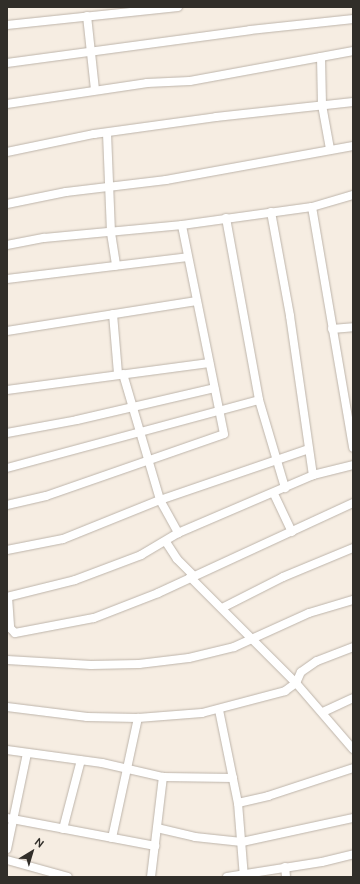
<!DOCTYPE html>
<style>
body{margin:0}
#map{position:relative;width:360px;height:884px;overflow:hidden;background:#f6ede2;font-family:Ubuntu,sans-serif}
div>[style]{position:absolute}
[style*='--x']{left:calc(var(--x)*1px);top:calc(var(--y)*1px);width:calc(var(--w)*1px);rotate:calc(var(--a)*1deg)}
.roads{filter:drop-shadow(0 0 1px #bdb4aa) drop-shadow(0 0 1px #bdb4aa)}
.street>*{height:8px;margin:-4px;padding:0 4px;transform-origin:4px;border-radius:4px;background:#fff}
span{translate:-50% -50%;white-space:nowrap;text-align:center;line-height:1.15;-webkit-text-stroke:3px #f6ede2;paint-order:stroke}
.frame{position:absolute;inset:0;border:8px solid #312e29;pointer-events:none}
.north{position:absolute;left:12px;top:832px;width:40px;height:40px;-webkit-text-stroke:3px #f6ede2;paint-order:stroke;rotate:38deg;font-size:11px;font-weight:700;line-height:16px;text-align:center;color:#312e29}
.north::after{content:'';display:block;margin:auto;width:14px;height:18px;background:#312e29;clip-path:polygon(50% 0,100% 100%,50% 72%,0 100%)}
</style>
<div id="map">
<div class="roads">
<div class="street">
<i style="--x:87;--y:16;--w:74;--a:83.8"></i>
<i style="--x:7;--y:25;--w:172;--a:-6"></i>
<i style="--x:321;--y:57;--w:48;--a:88.8"></i>
<i style="--x:322;--y:105;--w:45;--a:79.7"></i>
<i style="--x:7;--y:63;--w:245;--a:-7.7"></i>
<i style="--x:250;--y:30;--w:104;--a:-6.1"></i>
<i style="--x:7;--y:104;--w:142;--a:-8.5"></i>
<i style="--x:147;--y:83;--w:43;--a:-2.7"></i>
<i style="--x:190;--y:81;--w:166;--a:-10.4"></i>
<i style="--x:107;--y:133;--w:100;--a:87.7"></i>
<i style="--x:111;--y:233;--w:33;--a:81"></i>
<i style="--x:7;--y:152;--w:89;--a:-11.7"></i>
<i style="--x:94;--y:134;--w:123;--a:-7.9"></i>
<i style="--x:216;--y:117;--w:138;--a:-6.2"></i>
<i style="--x:7;--y:204;--w:60;--a:-11.5"></i>
<i style="--x:66;--y:192;--w:101;--a:-6.8"></i>
<i style="--x:166;--y:180;--w:190;--a:-10.3"></i>
<i style="--x:312;--y:207;--w:244;--a:80.3"></i>
<i style="--x:271;--y:212;--w:106;--a:79.6"></i>
<i style="--x:290;--y:316;--w:161;--a:81.8"></i>
<i style="--x:226;--y:218;--w:185;--a:79.7"></i>
<i style="--x:259;--y:400;--w:92;--a:73.5"></i>
<i style="--x:7;--y:245;--w:38;--a:-11"></i>
<i style="--x:44;--y:238;--w:139;--a:-5.4"></i>
<i style="--x:182;--y:225;--w:131;--a:-7.9"></i>
<i style="--x:312;--y:207;--w:43;--a:-16.3"></i>
<i style="--x:7;--y:279;--w:182;--a:-6.9"></i>
<i style="--x:113;--y:314;--w:60;--a:85.2"></i>
<i style="--x:332;--y:329;--w:21;--a:-5"></i>
<i style="--x:7;--y:331;--w:192;--a:-9"></i>
<i style="--x:123;--y:374;--w:131;--a:73.6"></i>
<i style="--x:160;--y:500;--w:38;--a:61"></i>
<i style="--x:7;--y:390;--w:204;--a:-7.6"></i>
<i style="--x:7;--y:433;--w:71;--a:-10.5"></i>
<i style="--x:77;--y:420;--w:141;--a:-13.1"></i>
<i style="--x:7;--y:468;--w:261;--a:-15.1"></i>
<i style="--x:274;--y:494;--w:42;--a:64.7"></i>
<i style="--x:7;--y:505;--w:40;--a:-13"></i>
<i style="--x:46;--y:496;--w:188;--a:-19.2"></i>
<i style="--x:224;--y:434;--w:213;--a:-101.4"></i>
<i style="--x:166;--y:542;--w:20;--a:57"></i>
<i style="--x:177;--y:559;--w:23;--a:45"></i>
<i style="--x:7;--y:550;--w:57;--a:-11.1"></i>
<i style="--x:63;--y:539;--w:105;--a:-21.9"></i>
<i style="--x:160;--y:500;--w:157;--a:-18.9"></i>
<i style="--x:190;--y:577;--w:150;--a:45"></i>
<i style="--x:296;--y:683;--w:87;--a:49.2"></i>
<i style="--x:7;--y:597;--w:70;--a:-14"></i>
<i style="--x:75;--y:580;--w:71;--a:-20.7"></i>
<i style="--x:141;--y:555;--w:43;--a:-30.7"></i>
<i style="--x:178;--y:533;--w:147;--a:-23.2"></i>
<i style="--x:313;--y:475;--w:41;--a:-14"></i>
<i style="--x:8;--y:597;--w:31;--a:86"></i>
<i style="--x:10;--y:628;--w:7;--a:45"></i>
<i style="--x:15;--y:633;--w:80;--a:-10.8"></i>
<i style="--x:94;--y:618;--w:69;--a:-21.3"></i>
<i style="--x:158;--y:593;--w:215;--a:-24.8"></i>
<i style="--x:222;--y:608;--w:68;--a:-26.9"></i>
<i style="--x:283;--y:577;--w:76;--a:-22.5"></i>
<i style="--x:7;--y:660;--w:84;--a:3.4"></i>
<i style="--x:91;--y:665;--w:48;--a:-1.2"></i>
<i style="--x:139;--y:664;--w:50;--a:-6.8"></i>
<i style="--x:189;--y:658;--w:46;--a:-13.7"></i>
<i style="--x:234;--y:647;--w:82;--a:-24.4"></i>
<i style="--x:309;--y:613;--w:46;--a:-16.5"></i>
<i style="--x:7;--y:707;--w:81;--a:7.1"></i>
<i style="--x:87;--y:717;--w:51;--a:1.1"></i>
<i style="--x:138;--y:718;--w:64;--a:-4.5"></i>
<i style="--x:202;--y:713;--w:86;--a:-14.8"></i>
<i style="--x:285;--y:691;--w:14;--a:-36"></i>
<i style="--x:296;--y:683;--w:12;--a:-66"></i>
<i style="--x:301;--y:672;--w:19;--a:-35"></i>
<i style="--x:317;--y:661;--w:39;--a:-21"></i>
<i style="--x:219;--y:710;--w:95;--a:78.5"></i>
<i style="--x:238;--y:803;--w:74;--a:85.4"></i>
<i style="--x:323;--y:712;--w:33;--a:-25"></i>
<i style="--x:7;--y:750;--w:96;--a:7.8"></i>
<i style="--x:102;--y:763;--w:63;--a:12.9"></i>
<i style="--x:163;--y:777;--w:70;--a:0.8"></i>
<i style="--x:238;--y:803;--w:31;--a:-13"></i>
<i style="--x:268;--y:796;--w:89;--a:-18.2"></i>
<i style="--x:7;--y:818;--w:151;--a:10.7"></i>
<i style="--x:157;--y:828;--w:39;--a:13"></i>
<i style="--x:195;--y:837;--w:47;--a:6.1"></i>
<i style="--x:242;--y:842;--w:114;--a:-12.2"></i>
<i style="--x:63;--y:829;--w:71;--a:-75.4"></i>
<i style="--x:112;--y:838;--w:123;--a:-77.8"></i>
<i style="--x:7;--y:849;--w:98;--a:-78.2"></i>
<i style="--x:7;--y:860;--w:63;--a:15.6"></i>
<i style="--x:285;--y:867;--w:10;--a:84"></i>
<i style="--x:151;--y:877;--w:101;--a:-83.2"></i>
<i style="--x:227;--y:877;--w:96;--a:-9"></i>
<i style="--x:322;--y:862;--w:32;--a:-14"></i>
</div>
</div>
<div class="frame"></div>
<div class="north">N</div>
</div>
